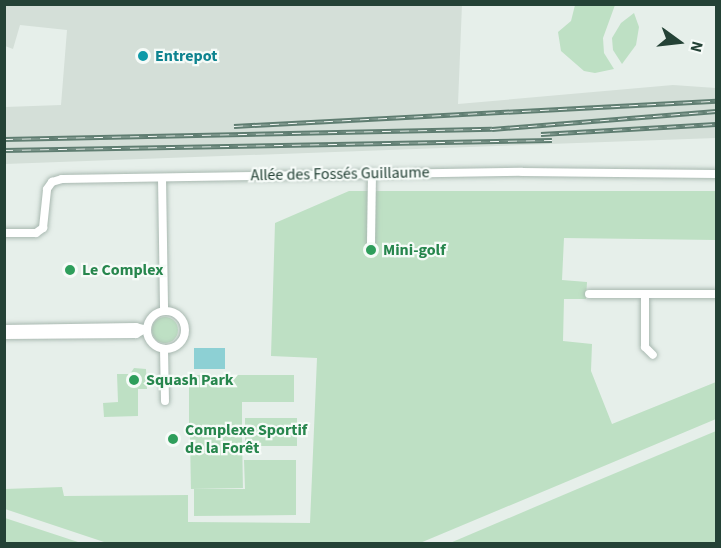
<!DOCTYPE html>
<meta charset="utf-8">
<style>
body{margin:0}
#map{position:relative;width:721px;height:548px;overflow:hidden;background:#e6efea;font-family:"Source Sans 3",sans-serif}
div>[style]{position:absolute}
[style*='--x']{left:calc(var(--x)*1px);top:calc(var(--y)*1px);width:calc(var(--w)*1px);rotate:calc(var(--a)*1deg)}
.built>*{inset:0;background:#d4dfd8}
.green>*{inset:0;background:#bee0c4;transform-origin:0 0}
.round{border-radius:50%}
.water>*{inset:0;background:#8dd0d4;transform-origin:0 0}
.roads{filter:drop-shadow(0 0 2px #a8b8b0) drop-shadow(0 0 2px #a8b8b0)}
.street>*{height:8px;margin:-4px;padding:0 4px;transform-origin:4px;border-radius:4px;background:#fff}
.street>.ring{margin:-4px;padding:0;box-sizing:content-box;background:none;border:8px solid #fff;border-radius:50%}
.rail>*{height:5px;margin-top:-2.5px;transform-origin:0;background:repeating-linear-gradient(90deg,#f6fbf8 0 9px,#5f7d71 0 18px);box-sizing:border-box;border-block:2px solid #5f7d71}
.dots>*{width:16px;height:16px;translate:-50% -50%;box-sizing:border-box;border:3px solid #f6fbf8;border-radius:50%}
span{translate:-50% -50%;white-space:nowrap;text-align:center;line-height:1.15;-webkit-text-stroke:4.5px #f6fbf8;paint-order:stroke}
.culture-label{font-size:16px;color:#0d838f;font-weight:700}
.left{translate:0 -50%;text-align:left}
.street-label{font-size:16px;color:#244236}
.leisure-label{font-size:16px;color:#27864d;font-weight:700}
.frame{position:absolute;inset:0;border:6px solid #244236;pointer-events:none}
.north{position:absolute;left:649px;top:12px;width:60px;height:60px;-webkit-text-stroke:4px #f6fbf8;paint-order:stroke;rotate:105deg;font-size:16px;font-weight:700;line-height:24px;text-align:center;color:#244236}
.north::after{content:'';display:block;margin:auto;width:21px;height:27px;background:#244236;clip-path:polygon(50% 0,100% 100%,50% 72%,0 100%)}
</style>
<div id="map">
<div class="built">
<i style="clip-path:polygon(462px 4px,458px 104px,673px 85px,716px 88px,716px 138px,5px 164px,5px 107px,61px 105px,67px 30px,20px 25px,13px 49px,5px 46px,5px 5px)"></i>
</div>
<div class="green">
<i style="clip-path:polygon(575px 5px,615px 5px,603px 38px,604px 53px,614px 69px,595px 73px,584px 71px,561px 51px,558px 32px,571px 21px)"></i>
<i style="clip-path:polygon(634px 13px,639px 27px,636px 45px,622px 64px,613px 50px,612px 38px,621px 23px)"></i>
<i style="clip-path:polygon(349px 191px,716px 191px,716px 240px,564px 238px,562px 280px,587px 282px,586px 299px,564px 299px,563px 341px,592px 344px,591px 371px,612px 424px,716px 382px,716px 419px,420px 543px,107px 543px,5px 509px,5px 489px,62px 487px,64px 496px,188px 495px,188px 522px,310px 523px,317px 358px,271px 356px,275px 223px)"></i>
<i class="round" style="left:152px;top:317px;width:26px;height:26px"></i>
<i style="clip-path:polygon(134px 368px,146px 369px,147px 389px,138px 389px,138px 416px,104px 417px,103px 403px,118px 402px,117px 374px,130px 374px)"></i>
<i style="clip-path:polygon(189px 375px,294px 375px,294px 402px,242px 402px,242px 430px,189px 430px)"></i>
<i style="left:245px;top:418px;width:52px;height:28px"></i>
<i style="clip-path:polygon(716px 431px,716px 543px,450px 543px,575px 490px)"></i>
<i style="left:242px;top:435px;width:53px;height:52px;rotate:89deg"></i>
<i style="clip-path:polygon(244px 460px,296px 460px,296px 515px,194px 516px,194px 489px,245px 489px)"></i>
<i style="clip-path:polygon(4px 518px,5px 518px,81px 543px,5px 543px)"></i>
</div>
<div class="water">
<i style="left:194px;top:348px;width:31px;height:21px"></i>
</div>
<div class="roads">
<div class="street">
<i style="--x:162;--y:178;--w:133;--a:89.1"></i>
<i style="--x:4;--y:233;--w:32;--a:0"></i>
<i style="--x:36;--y:233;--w:9;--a:-36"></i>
<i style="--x:43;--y:228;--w:39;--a:-84"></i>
<i style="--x:47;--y:189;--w:9;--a:-54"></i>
<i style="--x:52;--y:182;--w:10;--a:-17"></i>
<i style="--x:62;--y:179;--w:460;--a:-0.9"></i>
<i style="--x:522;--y:172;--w:194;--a:0.6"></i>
<i style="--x:371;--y:244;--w:71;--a:-89.2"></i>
<i style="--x:589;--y:294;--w:127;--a:0"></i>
<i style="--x:645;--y:294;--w:53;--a:90"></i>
<i style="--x:645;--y:347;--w:11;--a:45"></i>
<i class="ring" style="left:147px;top:311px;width:30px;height:30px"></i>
<i style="--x:4;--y:329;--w:132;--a:-0.9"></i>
<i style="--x:136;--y:327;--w:11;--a:15"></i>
<i style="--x:4;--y:335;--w:132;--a:-0.4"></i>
<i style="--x:136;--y:334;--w:8;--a:-30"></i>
<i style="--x:164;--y:349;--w:52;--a:88.9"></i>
</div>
</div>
<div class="rail">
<i style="--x:234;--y:126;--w:483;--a:-3"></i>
<i style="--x:541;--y:134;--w:175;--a:-3.3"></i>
<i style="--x:4;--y:139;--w:488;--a:-1.2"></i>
<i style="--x:492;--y:129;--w:225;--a:-4.6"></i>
<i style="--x:4;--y:150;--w:548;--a:-1.05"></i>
</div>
<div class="dots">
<i style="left:143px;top:56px;background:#0f9aa8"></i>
<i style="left:371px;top:250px;background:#2e9e5b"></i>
<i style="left:70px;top:270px;background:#2e9e5b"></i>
<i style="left:134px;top:380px;background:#2e9e5b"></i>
<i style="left:173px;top:439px;background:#2e9e5b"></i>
</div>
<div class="culture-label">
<span class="left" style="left:155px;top:56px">Entrepot</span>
</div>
<div class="street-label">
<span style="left:340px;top:174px;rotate:-1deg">Allée des Fossés Guillaume</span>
</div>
<div class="leisure-label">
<span class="left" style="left:383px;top:250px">Mini-golf</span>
<span class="left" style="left:82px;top:270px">Le Complex</span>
<span class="left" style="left:146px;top:380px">Squash Park</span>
<span class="left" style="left:185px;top:439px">Complexe Sportif<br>de la Forêt</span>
</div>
<div class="frame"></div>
<div class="north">N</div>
</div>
